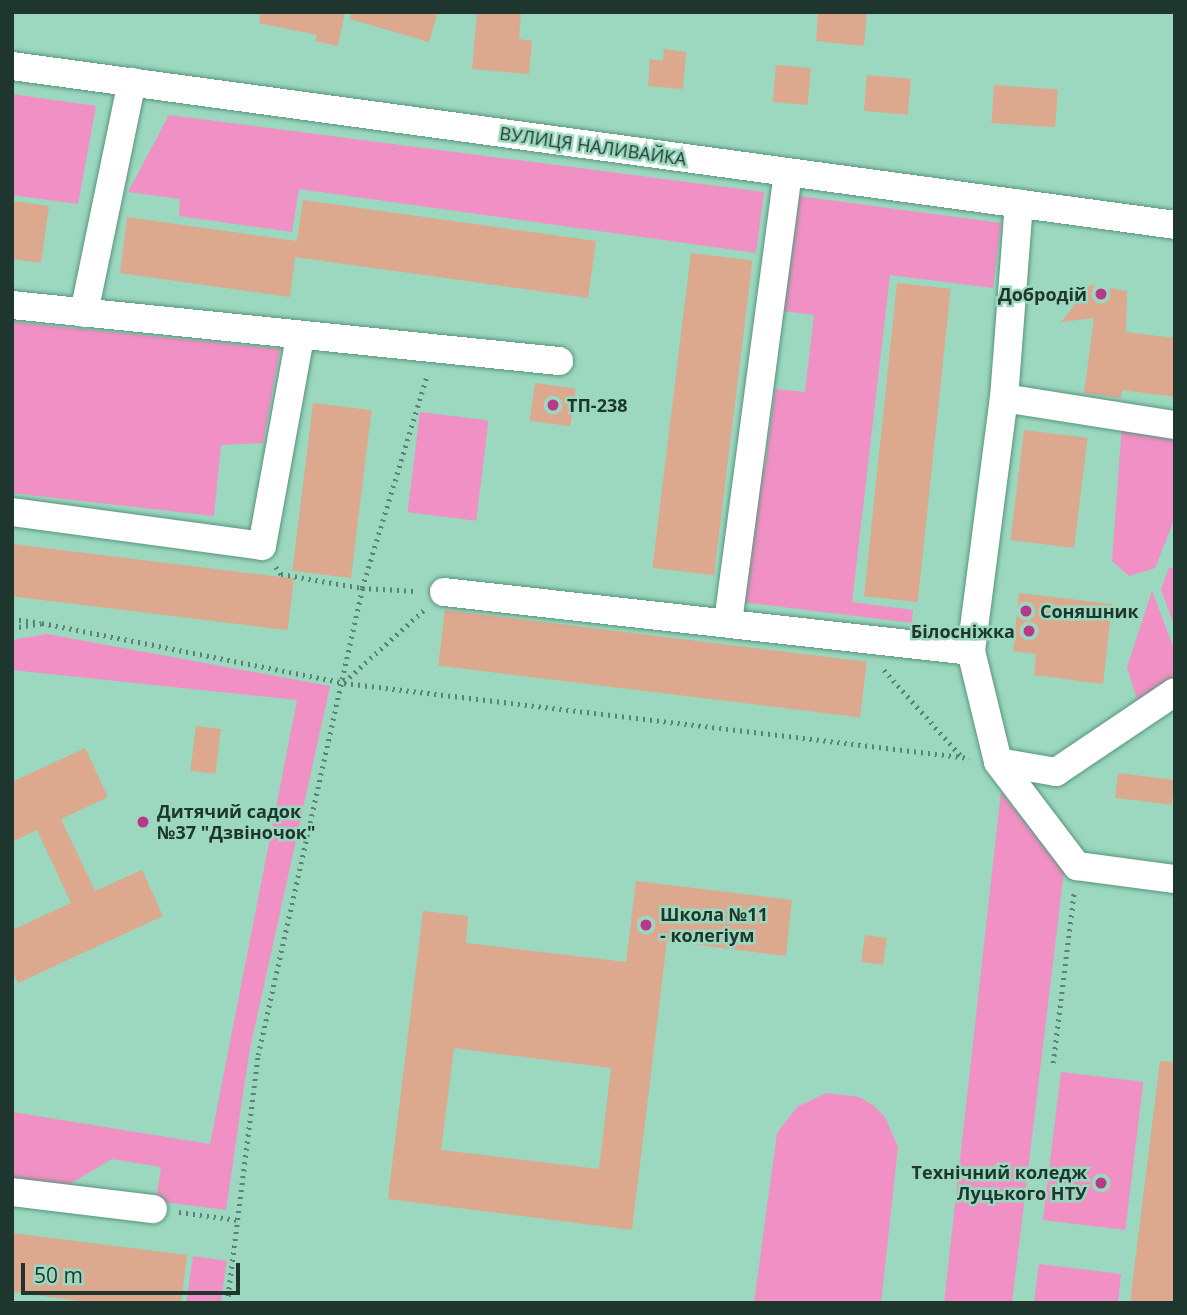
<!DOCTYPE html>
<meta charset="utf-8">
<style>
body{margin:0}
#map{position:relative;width:1187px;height:1315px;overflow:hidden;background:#9bd8bf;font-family:"Open Sans",sans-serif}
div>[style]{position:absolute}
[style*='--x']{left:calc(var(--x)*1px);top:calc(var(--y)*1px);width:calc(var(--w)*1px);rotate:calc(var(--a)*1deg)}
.green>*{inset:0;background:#f090c4;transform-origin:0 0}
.building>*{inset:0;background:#dca88e;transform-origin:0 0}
.path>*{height:4.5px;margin-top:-2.25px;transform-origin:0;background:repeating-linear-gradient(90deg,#598372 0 2px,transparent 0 7px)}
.roads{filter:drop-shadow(0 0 2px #59947d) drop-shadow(0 0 2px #59947d)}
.minor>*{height:28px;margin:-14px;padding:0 14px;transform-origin:14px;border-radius:14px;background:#fff}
.dots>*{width:19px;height:19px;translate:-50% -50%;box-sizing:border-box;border:4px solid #9bd8bf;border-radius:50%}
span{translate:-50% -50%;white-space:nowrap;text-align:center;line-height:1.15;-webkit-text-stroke:5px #9bd8bf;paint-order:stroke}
.street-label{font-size:18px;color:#1e362d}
.poi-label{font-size:18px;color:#1e362d;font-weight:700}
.right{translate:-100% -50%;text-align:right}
.left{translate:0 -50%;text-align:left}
.frame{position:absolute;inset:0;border:14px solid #1e362d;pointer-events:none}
.scale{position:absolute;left:21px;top:1263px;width:219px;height:32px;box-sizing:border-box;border:4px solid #1e362d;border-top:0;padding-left:9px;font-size:21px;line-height:24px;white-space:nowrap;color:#1e362d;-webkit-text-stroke:5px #9bd8bf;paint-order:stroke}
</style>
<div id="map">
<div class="green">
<i style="clip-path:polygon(12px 94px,96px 106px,78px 204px,12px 195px)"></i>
<i style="clip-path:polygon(169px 115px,764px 192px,756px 253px,299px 189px,292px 232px,179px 216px,180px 199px,128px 192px)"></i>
<i style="clip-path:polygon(798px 196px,1001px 223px,993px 288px,890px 275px,852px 602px,913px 610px,912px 623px,741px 602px,757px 466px,765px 467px,775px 389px,805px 392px,814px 315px,783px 311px)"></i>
<i style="clip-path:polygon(12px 322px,280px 349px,263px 443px,221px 445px,214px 516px,12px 493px)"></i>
<i style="left:420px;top:412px;width:69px;height:101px;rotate:7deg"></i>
<i style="clip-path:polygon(1122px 425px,1175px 435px,1175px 518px,1155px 568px,1129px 576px,1112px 561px)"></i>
<i style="clip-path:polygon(1169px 568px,1175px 568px,1175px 628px,1161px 589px)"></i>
<i style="clip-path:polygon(1152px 591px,1175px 651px,1175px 680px,1139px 706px,1127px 667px)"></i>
<i style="clip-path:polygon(47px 634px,330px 686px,249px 1053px,226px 1210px,156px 1201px,161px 1167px,112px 1159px,63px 1188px,12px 1182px,12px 1112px,210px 1144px,297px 700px,12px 670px,12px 640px)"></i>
<i style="clip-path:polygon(1001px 792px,1064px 871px,1012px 1303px,944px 1303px)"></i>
<i style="left:1061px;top:1072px;width:83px;height:149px;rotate:7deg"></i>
<i style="clip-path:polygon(826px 1093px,859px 1097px,873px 1105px,885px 1117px,898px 1147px,881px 1303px,754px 1303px,777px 1133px,797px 1107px)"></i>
<i style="left:193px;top:1256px;width:34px;height:47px;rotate:8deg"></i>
<i style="clip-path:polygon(1039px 1264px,1121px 1274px,1118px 1303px,1034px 1303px)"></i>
</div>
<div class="building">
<i style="clip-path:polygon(260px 12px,345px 12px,338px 46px,315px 41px,317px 35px,259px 23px)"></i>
<i style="clip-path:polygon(351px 12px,438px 12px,429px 42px,350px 19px)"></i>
<i style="clip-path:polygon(477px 12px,521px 12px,519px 39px,532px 41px,529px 74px,472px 69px)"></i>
<i style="clip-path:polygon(818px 12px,867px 12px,864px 46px,816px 41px)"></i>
<i style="clip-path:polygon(664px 49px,686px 52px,683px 89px,648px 86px,650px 59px,663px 61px)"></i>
<i style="left:776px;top:65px;width:35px;height:37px;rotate:5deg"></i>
<i style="left:867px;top:75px;width:44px;height:36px;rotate:5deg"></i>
<i style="left:994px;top:85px;width:64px;height:38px;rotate:4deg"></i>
<i style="clip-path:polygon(303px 200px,596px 241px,588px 298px,295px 257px,290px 297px,120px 273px,127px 217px,297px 241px,296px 248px)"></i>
<i style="clip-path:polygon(12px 201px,49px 206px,41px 263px,12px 259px)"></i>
<i style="left:691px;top:253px;width:62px;height:317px;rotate:7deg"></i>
<i style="left:897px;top:283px;width:54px;height:315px;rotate:6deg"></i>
<i style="clip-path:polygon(1090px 285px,1127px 291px,1126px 332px,1175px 338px,1175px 397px,1122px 390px,1121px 398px,1084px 393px,1094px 318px,1061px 322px)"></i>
<i style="left:535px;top:383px;width:41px;height:38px;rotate:8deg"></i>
<i style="left:313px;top:403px;width:59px;height:169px;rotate:7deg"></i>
<i style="left:1024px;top:430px;width:64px;height:111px;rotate:7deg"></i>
<i style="left:12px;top:544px;width:284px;height:52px;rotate:7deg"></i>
<i style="clip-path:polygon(1019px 593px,1112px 604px,1103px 684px,1034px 675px,1036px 654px,1013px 651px)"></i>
<i style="left:445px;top:610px;width:425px;height:56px;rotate:7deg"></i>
<i style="left:196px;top:726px;width:25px;height:45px;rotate:7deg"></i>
<i style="clip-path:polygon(85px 748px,108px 797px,61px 819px,95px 891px,142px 870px,163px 916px,18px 983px,12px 971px,12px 930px,71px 903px,37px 830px,12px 842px,12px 782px)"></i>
<i style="left:1118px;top:773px;width:57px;height:25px;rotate:7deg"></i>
<i style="clip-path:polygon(evenodd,636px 881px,792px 900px,786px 956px,667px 941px,632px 1230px,388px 1199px,423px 911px,468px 916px,466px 943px,626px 962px,636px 881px,454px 1048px,611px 1068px,599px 1169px,441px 1150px,454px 1048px)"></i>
<i style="left:865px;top:935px;width:22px;height:27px;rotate:8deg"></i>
<i style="clip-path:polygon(1160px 1061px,1175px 1062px,1175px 1303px,1130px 1303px)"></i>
<i style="clip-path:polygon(12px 1233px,187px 1255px,181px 1303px,96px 1303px,12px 1292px)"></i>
</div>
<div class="path">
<i style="--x:276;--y:567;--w:9;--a:54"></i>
<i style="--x:281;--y:574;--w:82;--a:9.8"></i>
<i style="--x:362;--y:588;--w:54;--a:3.2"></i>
<i style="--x:12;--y:619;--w:24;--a:7"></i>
<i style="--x:12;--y:628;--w:30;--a:-9"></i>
<i style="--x:42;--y:623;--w:308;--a:11.2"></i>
<i style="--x:344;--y:683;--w:630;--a:6.83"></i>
<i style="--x:884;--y:670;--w:117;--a:48.1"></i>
<i style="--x:344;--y:682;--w:108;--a:-42"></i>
<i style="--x:1053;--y:1063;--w:171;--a:-83"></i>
<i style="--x:179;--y:1212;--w:60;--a:7.7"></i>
<i style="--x:227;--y:1303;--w:250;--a:-82.9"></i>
<i style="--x:258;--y:1055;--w:478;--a:-77.4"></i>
<i style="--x:362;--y:588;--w:223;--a:-73"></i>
</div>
<div class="roads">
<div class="minor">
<i style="--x:12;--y:66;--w:1174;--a:7.78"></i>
<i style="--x:12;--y:305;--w:550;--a:5.85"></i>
<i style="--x:84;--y:313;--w:236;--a:-78.3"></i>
<i style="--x:1004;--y:398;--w:173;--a:9"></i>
<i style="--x:12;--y:512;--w:252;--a:7.7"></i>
<i style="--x:262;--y:546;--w:212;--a:-79.7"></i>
<i style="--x:444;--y:592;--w:530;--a:6.39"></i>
<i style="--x:971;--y:651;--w:255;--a:-82.6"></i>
<i style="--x:1004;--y:398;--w:195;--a:-85.6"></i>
<i style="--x:728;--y:622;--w:453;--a:-82.4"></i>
<i style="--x:971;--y:651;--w:114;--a:76.3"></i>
<i style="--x:998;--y:762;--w:131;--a:52.8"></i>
<i style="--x:1077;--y:866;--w:99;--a:7.6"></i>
<i style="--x:998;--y:762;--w:59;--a:9.8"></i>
<i style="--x:1056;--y:772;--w:143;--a:-33.9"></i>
<i style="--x:12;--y:1192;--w:142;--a:6.9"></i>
</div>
</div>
<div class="dots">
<i style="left:1101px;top:294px;background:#b83987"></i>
<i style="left:553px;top:405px;background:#b83987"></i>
<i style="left:1026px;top:611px;background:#b83987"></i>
<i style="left:1029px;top:631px;background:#b83987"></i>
<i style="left:143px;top:822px;background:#b83987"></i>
<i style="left:646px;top:925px;background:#b83987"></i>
<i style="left:1101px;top:1183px;background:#b83987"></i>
</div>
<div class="street-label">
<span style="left:593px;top:146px;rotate:8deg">ВУЛИЦЯ НАЛИВАЙКА</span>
</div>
<div class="poi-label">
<span class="right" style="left:1087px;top:294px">Добродій</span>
<span class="left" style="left:567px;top:405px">ТП-238</span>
<span class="left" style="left:1040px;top:611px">Соняшник</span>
<span class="right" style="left:1015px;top:631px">Білосніжка</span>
<span class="left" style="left:157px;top:822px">Дитячий садок<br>№37 "Дзвіночок"</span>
<span class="left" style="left:660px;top:925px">Школа №11<br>- колегіум</span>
<span class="right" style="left:1087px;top:1183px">Технічний коледж<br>Луцького НТУ</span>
</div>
<div class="frame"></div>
<div class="scale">50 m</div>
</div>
